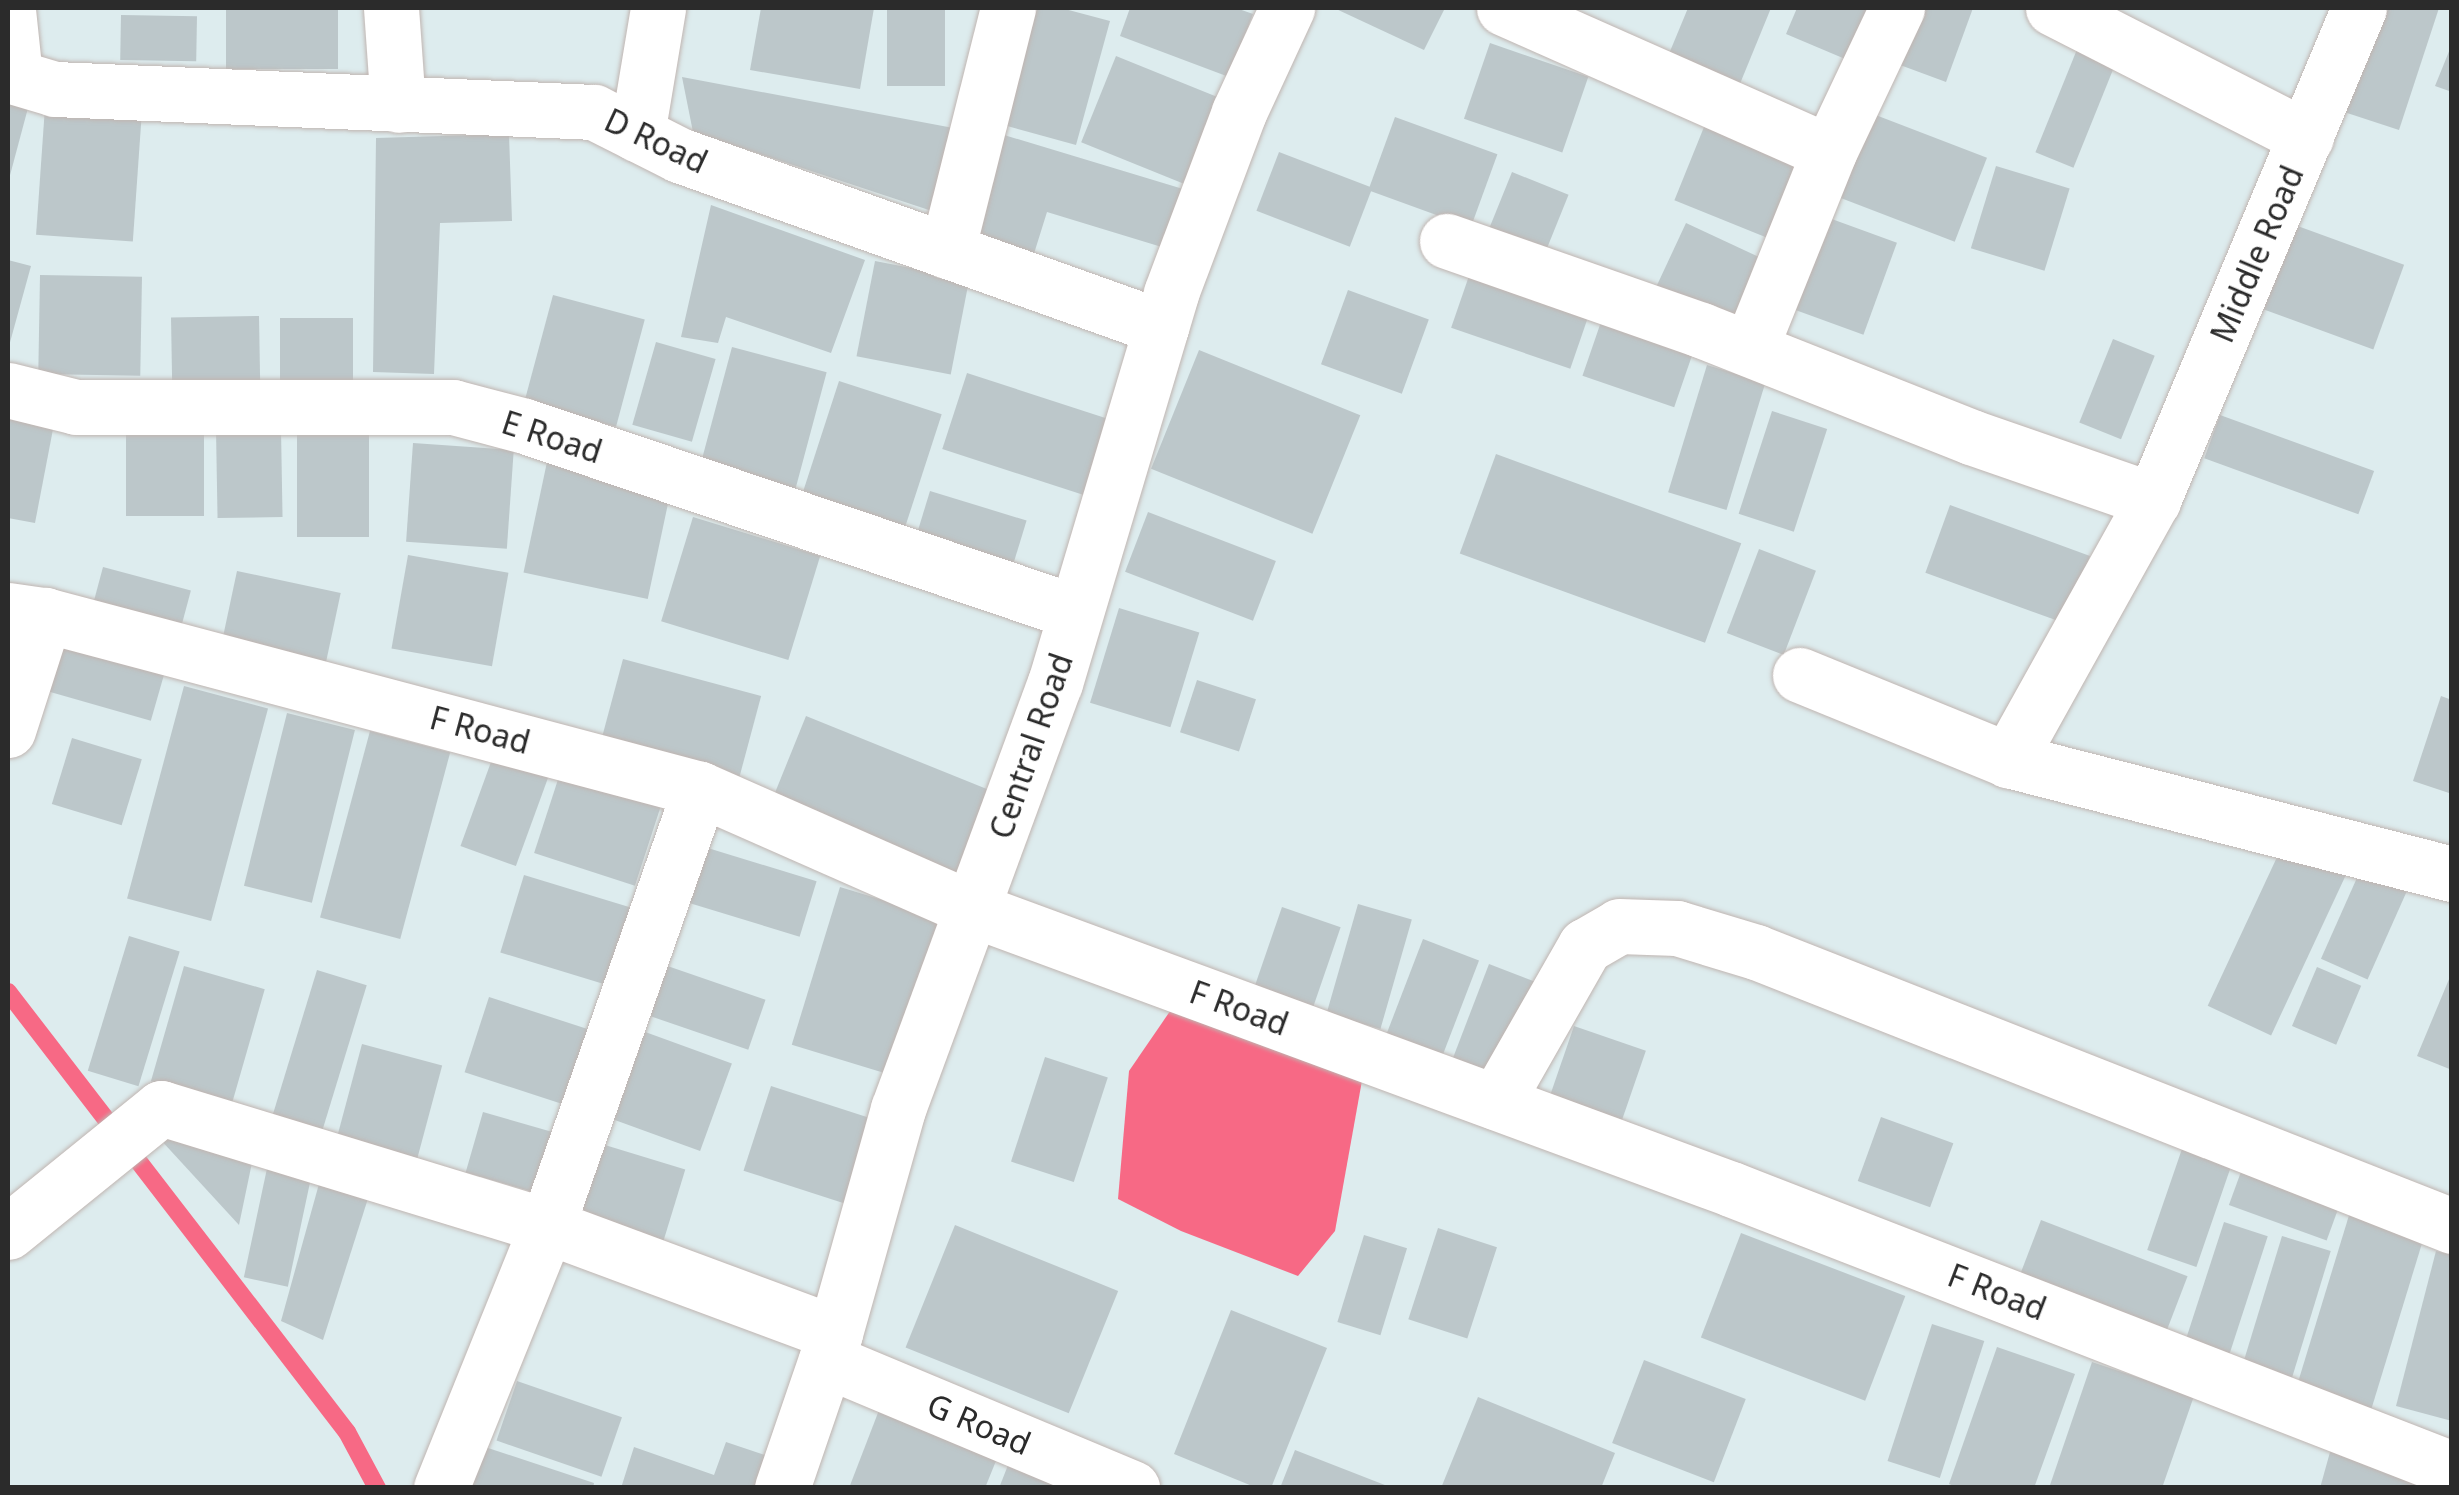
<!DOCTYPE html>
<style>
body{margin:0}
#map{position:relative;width:2459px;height:1495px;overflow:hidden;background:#ddecee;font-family:"Noto Sans",sans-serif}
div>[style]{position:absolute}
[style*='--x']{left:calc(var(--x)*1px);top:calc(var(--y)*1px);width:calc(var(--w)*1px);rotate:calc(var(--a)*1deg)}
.water>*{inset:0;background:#f76985}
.stream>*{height:18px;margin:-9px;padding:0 9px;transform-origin:9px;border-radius:9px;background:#f76985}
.building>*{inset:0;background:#bcc7ca;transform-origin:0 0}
.roads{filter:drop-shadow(0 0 2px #c0b5b1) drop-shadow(0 0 2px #c0b5b1)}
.street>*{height:55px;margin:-27.5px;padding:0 27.5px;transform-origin:27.5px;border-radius:27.5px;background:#fff}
.secondary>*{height:55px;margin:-27.5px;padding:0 27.5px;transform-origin:27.5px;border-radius:27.5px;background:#fff}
span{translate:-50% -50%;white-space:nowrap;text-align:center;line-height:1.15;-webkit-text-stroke:8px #fff;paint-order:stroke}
.street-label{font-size:32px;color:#2b2b2b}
.frame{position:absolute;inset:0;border:10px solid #2b2b2b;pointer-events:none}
</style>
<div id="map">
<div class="water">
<i style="clip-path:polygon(1177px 1001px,1363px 1075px,1335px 1231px,1298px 1276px,1181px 1231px,1118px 1199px,1129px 1071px)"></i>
</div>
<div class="stream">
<i style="--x:8;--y:992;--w:555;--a:52.39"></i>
<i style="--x:347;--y:1432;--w:64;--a:61.8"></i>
</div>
<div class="building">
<i style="left:226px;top:8px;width:112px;height:61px"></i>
<i style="clip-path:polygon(761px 8px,874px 8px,860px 89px,750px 70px)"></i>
<i style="left:887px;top:8px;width:58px;height:78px"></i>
<i style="clip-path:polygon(1032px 8px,1061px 8px,1110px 21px,1076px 145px,1000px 124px)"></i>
<i style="clip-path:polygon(1130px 8px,1236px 8px,1253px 14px,1229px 77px,1120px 36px)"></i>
<i style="clip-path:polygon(1334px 8px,1445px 8px,1424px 50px)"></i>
<i style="clip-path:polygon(1688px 8px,1771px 8px,1737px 91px,1666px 61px)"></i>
<i style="clip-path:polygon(1797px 8px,1882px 8px,1857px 64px,1786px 34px)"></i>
<i style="clip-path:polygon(1912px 8px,1973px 8px,1946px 82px,1892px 62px)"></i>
<i style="clip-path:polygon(2371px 8px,2439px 8px,2399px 130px,2338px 110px)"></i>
<i style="left:121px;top:15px;width:76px;height:45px;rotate:1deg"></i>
<i style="left:2080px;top:42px;width:41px;height:119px;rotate:22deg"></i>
<i style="left:1490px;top:43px;width:104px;height:80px;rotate:19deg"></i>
<i style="clip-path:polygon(2452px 44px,2452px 92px,2435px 86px)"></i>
<i style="left:1116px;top:56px;width:114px;height:93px;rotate:22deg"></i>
<i style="clip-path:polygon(682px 77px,964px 130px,947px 216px,693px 132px)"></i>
<i style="clip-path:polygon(8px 103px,28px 108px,9px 179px,8px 179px)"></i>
<i style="left:45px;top:107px;width:97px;height:128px;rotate:4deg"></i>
<i style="left:1860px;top:109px;width:136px;height:90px;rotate:21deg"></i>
<i style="left:1395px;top:117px;width:109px;height:78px;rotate:20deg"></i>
<i style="left:1704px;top:127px;width:108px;height:79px;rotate:22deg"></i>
<i style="clip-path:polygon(509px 134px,512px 221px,440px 223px,434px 374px,373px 372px,376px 138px)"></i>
<i style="clip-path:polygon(1004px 135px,1183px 189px,1165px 248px,1047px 212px,1032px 260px,972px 241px)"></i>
<i style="left:1279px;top:152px;width:100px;height:63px;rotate:21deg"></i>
<i style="left:1996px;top:166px;width:77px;height:86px;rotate:17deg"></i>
<i style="left:1512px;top:172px;width:61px;height:66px;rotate:22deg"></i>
<i style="clip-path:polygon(711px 205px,865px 260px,831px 353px,726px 317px,718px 343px,681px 337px)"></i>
<i style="left:1818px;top:214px;width:84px;height:98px;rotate:20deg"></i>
<i style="left:2281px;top:220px;width:131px;height:90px;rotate:20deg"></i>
<i style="left:1686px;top:223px;width:95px;height:80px;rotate:25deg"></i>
<i style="clip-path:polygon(8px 260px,31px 266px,9px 346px,8px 346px)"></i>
<i style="left:875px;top:261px;width:96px;height:97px;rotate:11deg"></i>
<i style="left:1470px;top:273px;width:126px;height:58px;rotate:19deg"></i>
<i style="left:40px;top:275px;width:102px;height:99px;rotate:1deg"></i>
<i style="left:1348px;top:290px;width:86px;height:79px;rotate:20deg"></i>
<i style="left:553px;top:295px;width:95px;height:111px;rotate:15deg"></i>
<i style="left:259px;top:316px;width:66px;height:88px;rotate:89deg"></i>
<i style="left:280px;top:318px;width:73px;height:67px"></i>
<i style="left:1602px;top:319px;width:97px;height:60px;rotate:19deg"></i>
<i style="left:2113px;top:339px;width:45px;height:90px;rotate:22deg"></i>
<i style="left:656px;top:342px;width:62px;height:86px;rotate:16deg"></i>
<i style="left:732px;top:347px;width:98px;height:124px;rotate:15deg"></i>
<i style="left:1199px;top:350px;width:174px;height:128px;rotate:22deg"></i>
<i style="left:1707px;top:365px;width:61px;height:133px;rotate:17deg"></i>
<i style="left:967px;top:373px;width:156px;height:80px;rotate:18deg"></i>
<i style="left:839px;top:381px;width:108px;height:123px;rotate:18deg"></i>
<i style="left:1772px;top:411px;width:58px;height:108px;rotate:18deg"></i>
<i style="clip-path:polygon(8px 415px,54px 424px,35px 523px,8px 518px)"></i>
<i style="left:2220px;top:415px;width:164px;height:46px;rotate:20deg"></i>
<i style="left:369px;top:421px;width:116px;height:72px;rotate:90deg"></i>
<i style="left:126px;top:425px;width:78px;height:91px"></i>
<i style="left:281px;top:429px;width:88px;height:65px;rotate:89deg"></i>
<i style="left:413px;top:443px;width:101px;height:99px;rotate:4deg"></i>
<i style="left:1496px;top:454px;width:261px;height:106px;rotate:20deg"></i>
<i style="left:547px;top:462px;width:127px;height:113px;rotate:12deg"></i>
<i style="left:930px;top:491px;width:101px;height:59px;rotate:17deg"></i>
<i style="left:1950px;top:505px;width:149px;height:72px;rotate:20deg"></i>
<i style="left:1148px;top:512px;width:137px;height:64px;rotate:21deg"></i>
<i style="left:693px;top:517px;width:133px;height:109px;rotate:17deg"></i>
<i style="left:1759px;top:549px;width:61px;height:90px;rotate:21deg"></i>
<i style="left:408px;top:555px;width:102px;height:95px;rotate:10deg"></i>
<i style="left:103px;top:567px;width:91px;height:53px;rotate:15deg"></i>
<i style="left:237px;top:571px;width:106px;height:76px;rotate:12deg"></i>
<i style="left:1119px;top:608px;width:84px;height:99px;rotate:17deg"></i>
<i style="left:63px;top:628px;width:110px;height:65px;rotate:16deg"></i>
<i style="left:623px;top:659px;width:143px;height:85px;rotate:15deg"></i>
<i style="left:1197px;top:680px;width:62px;height:55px;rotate:18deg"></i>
<i style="left:184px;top:686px;width:87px;height:220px;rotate:15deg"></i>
<i style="clip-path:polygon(2441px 696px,2452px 700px,2452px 794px,2413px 781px)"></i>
<i style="left:287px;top:713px;width:70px;height:178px;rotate:14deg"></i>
<i style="left:806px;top:716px;width:199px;height:92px;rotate:22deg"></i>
<i style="left:370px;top:731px;width:83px;height:193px;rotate:15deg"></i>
<i style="left:72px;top:738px;width:73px;height:69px;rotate:17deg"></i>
<i style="left:495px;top:751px;width:59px;height:101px;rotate:20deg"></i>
<i style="left:565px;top:758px;width:106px;height:100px;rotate:18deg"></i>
<i style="left:2285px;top:840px;width:70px;height:183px;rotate:25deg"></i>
<i style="left:698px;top:845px;width:124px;height:58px;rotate:17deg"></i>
<i style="left:2360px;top:871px;width:51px;height:96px;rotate:24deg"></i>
<i style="left:524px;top:875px;width:115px;height:81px;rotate:17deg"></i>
<i style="left:840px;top:887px;width:108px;height:165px;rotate:17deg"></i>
<i style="left:1358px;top:904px;width:56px;height:114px;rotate:16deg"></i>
<i style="left:1282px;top:907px;width:62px;height:88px;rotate:19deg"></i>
<i style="left:129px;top:936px;width:53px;height:141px;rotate:17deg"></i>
<i style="left:1423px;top:939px;width:60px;height:108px;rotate:21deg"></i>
<i style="left:653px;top:961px;width:119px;height:53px;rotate:19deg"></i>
<i style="left:1489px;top:964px;width:85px;height:107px;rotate:21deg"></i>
<i style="left:184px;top:966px;width:84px;height:120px;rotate:16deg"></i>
<i style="left:2317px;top:967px;width:48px;height:64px;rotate:23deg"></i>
<i style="left:317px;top:970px;width:52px;height:155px;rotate:17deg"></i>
<i style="clip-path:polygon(2452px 972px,2452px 1070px,2417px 1056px)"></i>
<i style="left:489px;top:997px;width:110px;height:79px;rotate:18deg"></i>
<i style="left:1574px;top:1026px;width:76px;height:73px;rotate:19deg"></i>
<i style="left:637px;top:1029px;width:101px;height:93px;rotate:20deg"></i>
<i style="left:362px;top:1044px;width:83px;height:98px;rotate:15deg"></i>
<i style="left:1045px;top:1057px;width:66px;height:110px;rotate:18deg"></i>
<i style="left:771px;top:1086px;width:108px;height:89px;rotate:18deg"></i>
<i style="left:483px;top:1112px;width:84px;height:63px;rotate:16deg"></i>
<i style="left:1881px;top:1117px;width:77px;height:68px;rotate:20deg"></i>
<i style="clip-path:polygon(165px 1119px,254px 1153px,239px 1225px,159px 1138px)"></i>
<i style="left:582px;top:1138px;width:108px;height:82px;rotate:17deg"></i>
<i style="left:2183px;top:1146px;width:52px;height:110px;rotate:19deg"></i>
<i style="left:2246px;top:1158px;width:104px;height:50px;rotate:20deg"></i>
<i style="left:269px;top:1159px;width:45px;height:121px;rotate:12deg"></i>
<i style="clip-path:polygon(322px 1173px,371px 1189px,323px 1340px,281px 1321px)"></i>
<i style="left:2354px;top:1199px;width:78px;height:196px;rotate:17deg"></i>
<i style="left:2041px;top:1220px;width:157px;height:75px;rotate:21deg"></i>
<i style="left:2224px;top:1222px;width:46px;height:134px;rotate:18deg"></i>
<i style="left:955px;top:1225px;width:176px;height:132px;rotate:22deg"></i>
<i style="left:1438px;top:1228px;width:62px;height:96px;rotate:18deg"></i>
<i style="left:1741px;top:1233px;width:176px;height:112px;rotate:21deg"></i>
<i style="left:1364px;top:1235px;width:45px;height:91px;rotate:17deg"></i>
<i style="left:2282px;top:1236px;width:51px;height:141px;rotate:17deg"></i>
<i style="clip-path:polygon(2436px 1251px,2452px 1255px,2452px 1421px,2396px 1406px)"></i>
<i style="clip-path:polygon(1231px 1310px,1327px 1348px,1271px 1488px,1257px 1488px,1174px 1454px)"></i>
<i style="left:1932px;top:1324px;width:55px;height:144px;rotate:18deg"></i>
<i style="clip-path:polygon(1997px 1347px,2075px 1374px,2034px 1488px,1958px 1488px,1949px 1484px)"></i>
<i style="left:1644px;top:1360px;width:109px;height:89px;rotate:21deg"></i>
<i style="clip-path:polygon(2092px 1362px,2194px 1396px,2162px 1488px,2049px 1488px)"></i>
<i style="left:517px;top:1381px;width:111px;height:63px;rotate:19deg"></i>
<i style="clip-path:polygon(1478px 1397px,1615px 1453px,1601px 1488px,1441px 1488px)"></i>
<i style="clip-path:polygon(881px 1405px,1000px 1451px,985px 1488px,849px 1488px)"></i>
<i style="clip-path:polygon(726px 1442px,780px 1460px,771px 1488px,621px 1488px,634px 1447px,714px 1475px)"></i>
<i style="clip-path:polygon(2332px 1445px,2435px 1488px,2320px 1488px)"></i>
<i style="clip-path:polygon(485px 1447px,594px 1483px,593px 1488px,472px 1488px)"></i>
<i style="clip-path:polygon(1014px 1450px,1090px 1488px,999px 1488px)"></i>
<i style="clip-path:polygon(1295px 1450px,1390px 1487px,1390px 1488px,1280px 1488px)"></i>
</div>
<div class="roads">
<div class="street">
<i style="--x:391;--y:8;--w:97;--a:85.9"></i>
<i style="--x:1504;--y:8;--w:355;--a:23.9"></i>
<i style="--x:1829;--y:152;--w:212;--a:111.9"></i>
<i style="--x:2053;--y:8;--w:284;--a:27"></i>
<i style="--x:8;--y:10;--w:67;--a:84"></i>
<i style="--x:8;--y:75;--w:49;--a:16.6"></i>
<i style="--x:55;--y:89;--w:539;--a:2.44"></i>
<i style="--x:594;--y:112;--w:95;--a:26.8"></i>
<i style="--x:679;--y:155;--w:512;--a:19.64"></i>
<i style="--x:637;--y:134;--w:128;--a:-80.5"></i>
<i style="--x:1829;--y:152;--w:159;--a:-64.7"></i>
<i style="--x:1447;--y:241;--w:269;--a:19.3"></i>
<i style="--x:1701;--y:330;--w:290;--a:21.6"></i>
<i style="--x:1971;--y:437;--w:193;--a:19.1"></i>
<i style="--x:2153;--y:500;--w:298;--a:119.1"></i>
<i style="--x:947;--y:251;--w:251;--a:-75.9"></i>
<i style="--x:8;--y:390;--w:70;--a:14"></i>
<i style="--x:76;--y:407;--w:377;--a:0"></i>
<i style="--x:453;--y:407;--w:74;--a:14.8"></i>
<i style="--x:525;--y:426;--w:581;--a:18.68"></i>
<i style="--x:2153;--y:500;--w:533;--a:-67.28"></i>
<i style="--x:8;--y:610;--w:37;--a:8"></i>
<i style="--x:45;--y:615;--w:678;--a:14.88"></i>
<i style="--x:700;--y:789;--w:300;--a:23.8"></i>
<i style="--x:974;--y:910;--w:807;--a:20.23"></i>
<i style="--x:1731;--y:1189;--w:773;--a:21.22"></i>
<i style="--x:1800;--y:675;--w:225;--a:22.2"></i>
<i style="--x:2008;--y:760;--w:458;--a:14.4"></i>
<i style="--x:8;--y:730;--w:121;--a:-72.2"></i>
<i style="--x:1496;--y:1102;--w:180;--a:-60.3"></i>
<i style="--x:1585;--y:946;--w:39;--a:-30"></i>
<i style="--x:1619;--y:926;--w:58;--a:2"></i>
<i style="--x:1677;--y:928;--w:83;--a:16.9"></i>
<i style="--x:1756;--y:952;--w:748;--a:21.49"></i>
<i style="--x:8;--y:1232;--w:197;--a:-39"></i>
<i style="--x:161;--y:1108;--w:404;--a:17"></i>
<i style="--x:547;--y:1226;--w:307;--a:20.4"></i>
<i style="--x:826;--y:1360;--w:332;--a:22.7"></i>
<i style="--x:441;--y:1488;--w:283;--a:-68"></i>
<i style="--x:547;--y:1226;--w:463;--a:-70.7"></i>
</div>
<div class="secondary">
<i style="--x:782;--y:1488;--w:164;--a:-71.1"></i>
<i style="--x:835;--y:1333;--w:233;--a:-74.3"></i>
<i style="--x:898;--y:1109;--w:454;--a:-69.8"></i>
<i style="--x:1055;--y:683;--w:407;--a:-73.4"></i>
<i style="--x:1171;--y:293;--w:193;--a:-69.4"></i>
<i style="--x:1239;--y:112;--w:115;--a:-65.2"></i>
</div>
</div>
<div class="street-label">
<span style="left:656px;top:141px;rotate:25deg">D Road</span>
<span style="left:2257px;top:254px;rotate:-67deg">Middle Road</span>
<span style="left:552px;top:437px;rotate:18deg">E Road</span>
<span style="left:480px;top:730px;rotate:15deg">F Road</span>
<span style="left:1031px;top:746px;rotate:-71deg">Central Road</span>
<span style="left:1239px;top:1008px;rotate:20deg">F Road</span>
<span style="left:1997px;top:1292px;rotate:21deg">F Road</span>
<span style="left:979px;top:1424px;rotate:23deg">G Road</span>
</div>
<div class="frame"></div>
</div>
